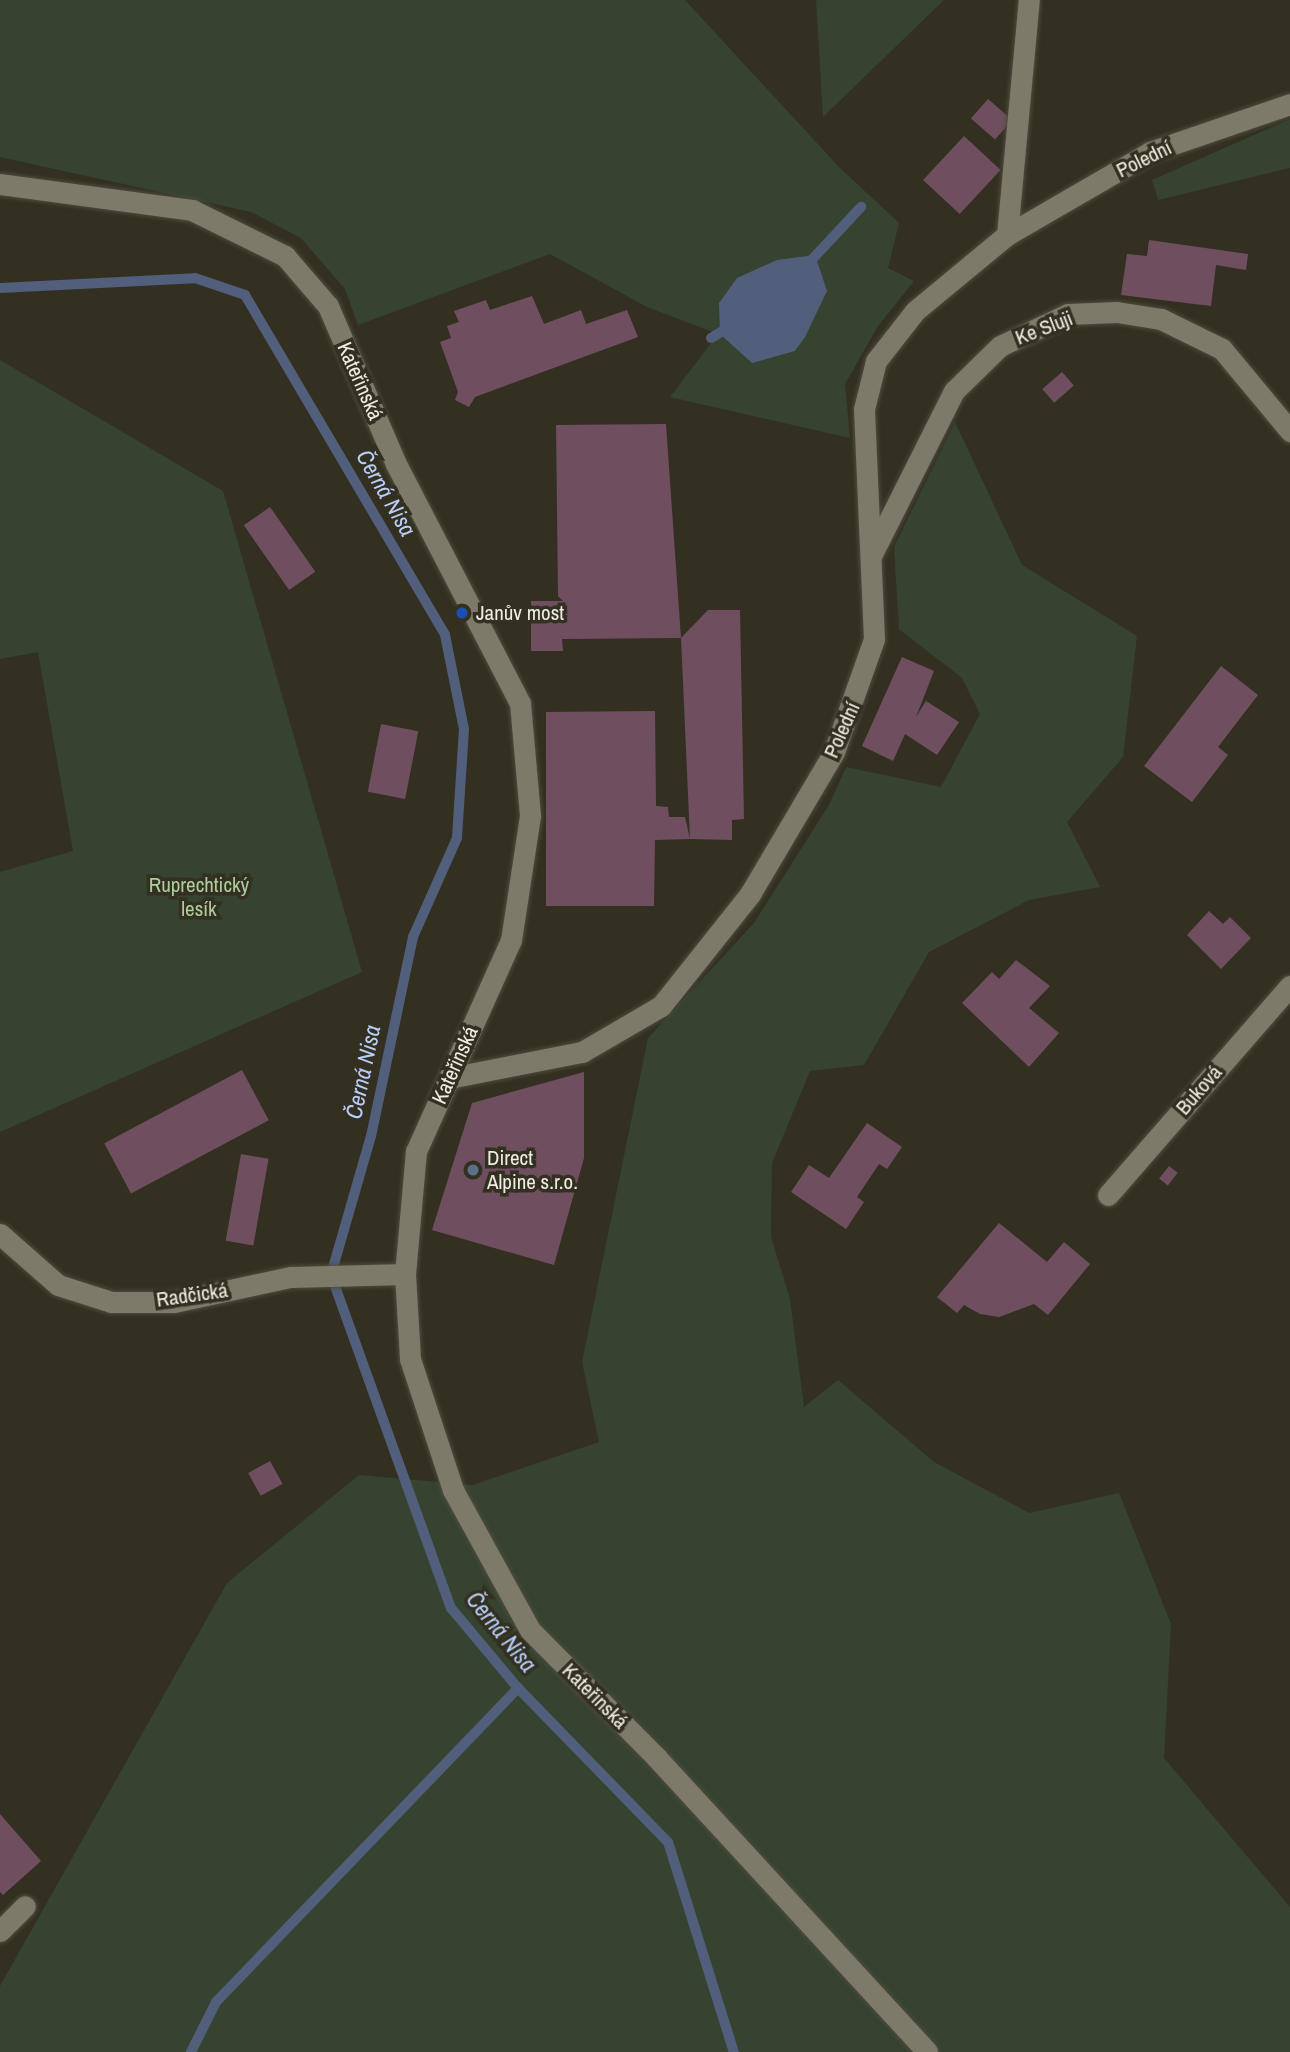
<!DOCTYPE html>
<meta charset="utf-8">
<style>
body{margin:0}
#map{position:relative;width:1290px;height:2052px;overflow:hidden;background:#333021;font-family:"Archivo Narrow",sans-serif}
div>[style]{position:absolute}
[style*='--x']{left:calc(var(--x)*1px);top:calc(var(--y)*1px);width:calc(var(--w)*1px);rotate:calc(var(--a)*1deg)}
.green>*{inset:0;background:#364331}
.water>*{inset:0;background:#515f7c}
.stream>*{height:10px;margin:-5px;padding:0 5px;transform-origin:5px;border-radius:5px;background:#515f7c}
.building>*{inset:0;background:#6f4f5f;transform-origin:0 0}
.roads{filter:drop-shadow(0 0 2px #4e4b3e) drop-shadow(0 0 2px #4e4b3e)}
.minor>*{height:21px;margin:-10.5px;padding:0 10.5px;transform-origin:10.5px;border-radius:10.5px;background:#7e7a69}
.dots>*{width:19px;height:19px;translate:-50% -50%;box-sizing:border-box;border:4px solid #333021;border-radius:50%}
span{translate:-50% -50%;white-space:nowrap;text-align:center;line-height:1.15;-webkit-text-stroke:7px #333021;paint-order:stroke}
.street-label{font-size:21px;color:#eeece3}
.poi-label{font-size:21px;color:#eeece3}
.left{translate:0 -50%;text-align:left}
.park-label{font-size:21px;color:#abce9c}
.water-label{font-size:23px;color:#b8cef8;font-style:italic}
</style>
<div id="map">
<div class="green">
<i style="clip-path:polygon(0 0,685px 0,839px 167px,899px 223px,888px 268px,914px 281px,878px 326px,845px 384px,850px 438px,670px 397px,718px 334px,647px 307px,550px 254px,358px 325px,345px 289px,301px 238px,251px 212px,0 157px)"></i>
<i style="clip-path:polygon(816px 0,944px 0,823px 117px)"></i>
<i style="clip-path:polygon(1290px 119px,1290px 168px,1158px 200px,1152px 180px)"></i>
<i style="clip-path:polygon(0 360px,223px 491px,362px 972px,0 1132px,0 872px,73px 851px,38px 652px,0 659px)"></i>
<i style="clip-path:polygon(955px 422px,1022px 565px,1137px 636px,1123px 757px,1067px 822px,1100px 887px,1029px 900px,929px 952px,864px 1065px,810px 1071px,772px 1163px,771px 1237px,790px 1299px,804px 1407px,838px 1380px,934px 1462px,1029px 1513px,1119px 1493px,1171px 1624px,1164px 1758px,1290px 1907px,1290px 2052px,0 2052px,0 1986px,227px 1583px,359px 1475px,473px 1485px,599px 1442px,582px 1362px,648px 1038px,754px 923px,829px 805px,846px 767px,941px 787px,980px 714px,962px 678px,899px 629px,894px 547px)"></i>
</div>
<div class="water">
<i style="clip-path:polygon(815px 255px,827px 291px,805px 337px,795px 351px,752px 363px,720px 334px,719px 303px,737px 278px,777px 260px)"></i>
</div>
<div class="stream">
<i style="--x:806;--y:266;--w:81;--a:-47"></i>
<i style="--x:0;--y:288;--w:195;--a:-2.9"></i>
<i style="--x:195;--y:278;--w:53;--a:18.8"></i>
<i style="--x:245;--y:295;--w:394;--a:59.5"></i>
<i style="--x:445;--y:635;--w:96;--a:78.6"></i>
<i style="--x:464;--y:729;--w:109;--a:93.7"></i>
<i style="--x:457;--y:838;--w:108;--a:114"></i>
<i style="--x:413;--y:937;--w:203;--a:101.9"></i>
<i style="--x:371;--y:1136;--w:145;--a:106.1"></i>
<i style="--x:331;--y:1275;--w:354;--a:70.2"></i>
<i style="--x:451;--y:1608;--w:104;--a:50.1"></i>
<i style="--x:518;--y:1688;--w:215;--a:45.8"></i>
<i style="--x:668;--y:1842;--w:220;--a:72.6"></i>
<i style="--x:711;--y:338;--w:23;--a:-31"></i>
<i style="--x:191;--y:2052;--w:56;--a:-63.4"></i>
<i style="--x:216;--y:2002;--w:436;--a:-46.1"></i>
</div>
<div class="building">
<i style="left:988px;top:99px;width:32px;height:26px;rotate:41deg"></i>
<i style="left:964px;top:136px;width:50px;height:60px;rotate:43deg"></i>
<i style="clip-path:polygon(1149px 240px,1248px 254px,1246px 270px,1216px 265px,1211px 306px,1121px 295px,1127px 254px,1147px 256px)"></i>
<i style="clip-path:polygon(532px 296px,544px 324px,581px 310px,586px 324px,627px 310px,638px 337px,475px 397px,469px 407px,455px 400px,458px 392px,440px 342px,451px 338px,447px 326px,459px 322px,454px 311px,486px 300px,490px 310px)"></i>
<i style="left:1062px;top:372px;width:18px;height:26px;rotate:49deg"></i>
<i style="clip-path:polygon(666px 424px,681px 638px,708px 610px,740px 610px,744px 819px,732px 820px,732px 840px,690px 839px,681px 638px,562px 639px,563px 651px,531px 651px,531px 601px,563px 601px,558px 596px,556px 425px)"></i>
<i style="left:270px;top:507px;width:79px;height:32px;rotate:55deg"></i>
<i style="clip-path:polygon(902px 657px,934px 671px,916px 717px,926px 701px,959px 722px,937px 755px,905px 734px,893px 761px,862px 746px)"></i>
<i style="clip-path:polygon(1221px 666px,1258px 695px,1218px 747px,1228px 755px,1192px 802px,1144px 766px)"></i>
<i style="clip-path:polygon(655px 711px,656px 806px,668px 807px,669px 817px,685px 817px,690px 839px,655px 840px,654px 906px,546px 906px,546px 712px)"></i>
<i style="left:381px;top:724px;width:38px;height:69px;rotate:11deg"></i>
<i style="clip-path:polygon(1209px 911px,1223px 924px,1230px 917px,1251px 938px,1221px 969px,1187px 935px)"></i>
<i style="clip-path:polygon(1016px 960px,1050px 986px,1029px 1008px,1059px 1033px,1029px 1067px,962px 1003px,992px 972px,999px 979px)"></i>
<i style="left:242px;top:1070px;width:57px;height:156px;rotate:62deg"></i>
<i style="clip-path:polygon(584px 1072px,584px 1158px,554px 1265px,432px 1230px,472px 1103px)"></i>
<i style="clip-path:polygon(867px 1123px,902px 1147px,887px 1169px,879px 1164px,857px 1197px,864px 1202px,846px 1229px,791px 1192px,809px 1165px,829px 1178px)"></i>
<i style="left:241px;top:1154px;width:28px;height:88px;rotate:10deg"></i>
<i style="left:1169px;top:1166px;width:11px;height:16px;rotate:38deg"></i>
<i style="clip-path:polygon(999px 1223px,1047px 1262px,1064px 1242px,1090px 1264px,1048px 1315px,1034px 1304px,999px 1317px,980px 1314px,964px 1305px,957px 1313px,937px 1297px)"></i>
<i style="left:270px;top:1461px;width:26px;height:25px;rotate:61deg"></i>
<i style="clip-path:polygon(0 1814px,41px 1861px,3px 1895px,0 1892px)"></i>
</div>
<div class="roads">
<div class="minor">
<i style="--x:0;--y:184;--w:194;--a:7.7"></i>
<i style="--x:192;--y:210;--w:104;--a:26.3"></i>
<i style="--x:285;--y:256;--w:66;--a:49.3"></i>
<i style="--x:328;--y:306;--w:172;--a:66.7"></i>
<i style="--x:396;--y:464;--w:269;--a:62.6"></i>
<i style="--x:520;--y:703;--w:113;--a:84.9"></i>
<i style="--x:530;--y:816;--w:125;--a:98.7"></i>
<i style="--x:511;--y:940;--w:231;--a:114.2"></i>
<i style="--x:416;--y:1151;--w:123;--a:95.1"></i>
<i style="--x:405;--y:1274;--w:85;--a:86.6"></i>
<i style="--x:410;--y:1359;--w:138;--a:71.8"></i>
<i style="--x:453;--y:1490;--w:160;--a:61.2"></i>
<i style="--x:530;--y:1630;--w:180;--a:45.2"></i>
<i style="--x:657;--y:1758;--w:399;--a:47.4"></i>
<i style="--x:1007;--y:235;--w:236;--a:-84.7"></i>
<i style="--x:872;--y:554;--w:182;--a:-63.3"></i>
<i style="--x:954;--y:391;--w:64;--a:-44.4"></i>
<i style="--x:1000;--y:346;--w:75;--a:-25.2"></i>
<i style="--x:1068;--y:314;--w:49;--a:-2.3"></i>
<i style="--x:1117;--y:312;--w:45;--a:9"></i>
<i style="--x:1161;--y:319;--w:68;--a:26.2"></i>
<i style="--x:1222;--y:349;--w:107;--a:50.3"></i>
<i style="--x:449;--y:1078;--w:136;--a:-11.1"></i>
<i style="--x:582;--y:1052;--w:91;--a:-30.2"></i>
<i style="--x:661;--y:1006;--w:143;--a:-51.5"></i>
<i style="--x:750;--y:894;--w:165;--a:-59.4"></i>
<i style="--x:834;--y:752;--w:120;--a:-70.5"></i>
<i style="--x:874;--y:639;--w:230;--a:-92.5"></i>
<i style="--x:864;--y:409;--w:49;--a:-76"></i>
<i style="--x:876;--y:361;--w:63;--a:-52"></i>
<i style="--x:915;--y:311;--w:119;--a:-39.6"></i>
<i style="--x:1007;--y:235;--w:165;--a:-30.1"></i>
<i style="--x:1150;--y:152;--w:148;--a:-18.9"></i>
<i style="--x:1108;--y:1195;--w:277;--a:-49"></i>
<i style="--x:0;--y:1234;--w:77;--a:41.3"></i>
<i style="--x:58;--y:1285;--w:56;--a:17.8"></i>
<i style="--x:111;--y:1302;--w:63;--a:0"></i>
<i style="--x:174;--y:1302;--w:120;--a:-12.1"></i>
<i style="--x:291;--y:1277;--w:114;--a:-1.5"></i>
<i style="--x:0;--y:1931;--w:35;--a:-45"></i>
</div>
</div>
<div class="dots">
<i style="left:462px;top:613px;background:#1a4fb4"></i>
<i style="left:473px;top:1170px;background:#5c6f8a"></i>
</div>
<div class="street-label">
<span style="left:1144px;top:159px;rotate:-26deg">Polední</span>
<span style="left:1044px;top:328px;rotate:-21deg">Ke Sluji</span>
<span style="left:360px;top:381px;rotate:66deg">Kateřinská</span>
<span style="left:842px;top:730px;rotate:-66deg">Polední</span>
<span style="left:455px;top:1065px;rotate:-66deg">Kateřinská</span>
<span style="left:1199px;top:1090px;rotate:-49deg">Buková</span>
<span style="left:192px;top:1295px;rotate:-8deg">Radčická</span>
<span style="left:595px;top:1696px;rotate:45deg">Kateřinská</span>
</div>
<div class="poi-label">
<span class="left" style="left:476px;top:613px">Janův most</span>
<span class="left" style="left:487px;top:1170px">Direct<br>Alpine s.r.o.</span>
</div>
<div class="park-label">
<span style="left:199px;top:897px">Ruprechtický<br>lesík</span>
</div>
<div class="water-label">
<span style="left:386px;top:493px;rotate:60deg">Černá Nisa</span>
<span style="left:363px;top:1072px;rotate:-78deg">Černá Nisa</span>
<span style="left:501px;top:1632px;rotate:51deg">Černá Nisa</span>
</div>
</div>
